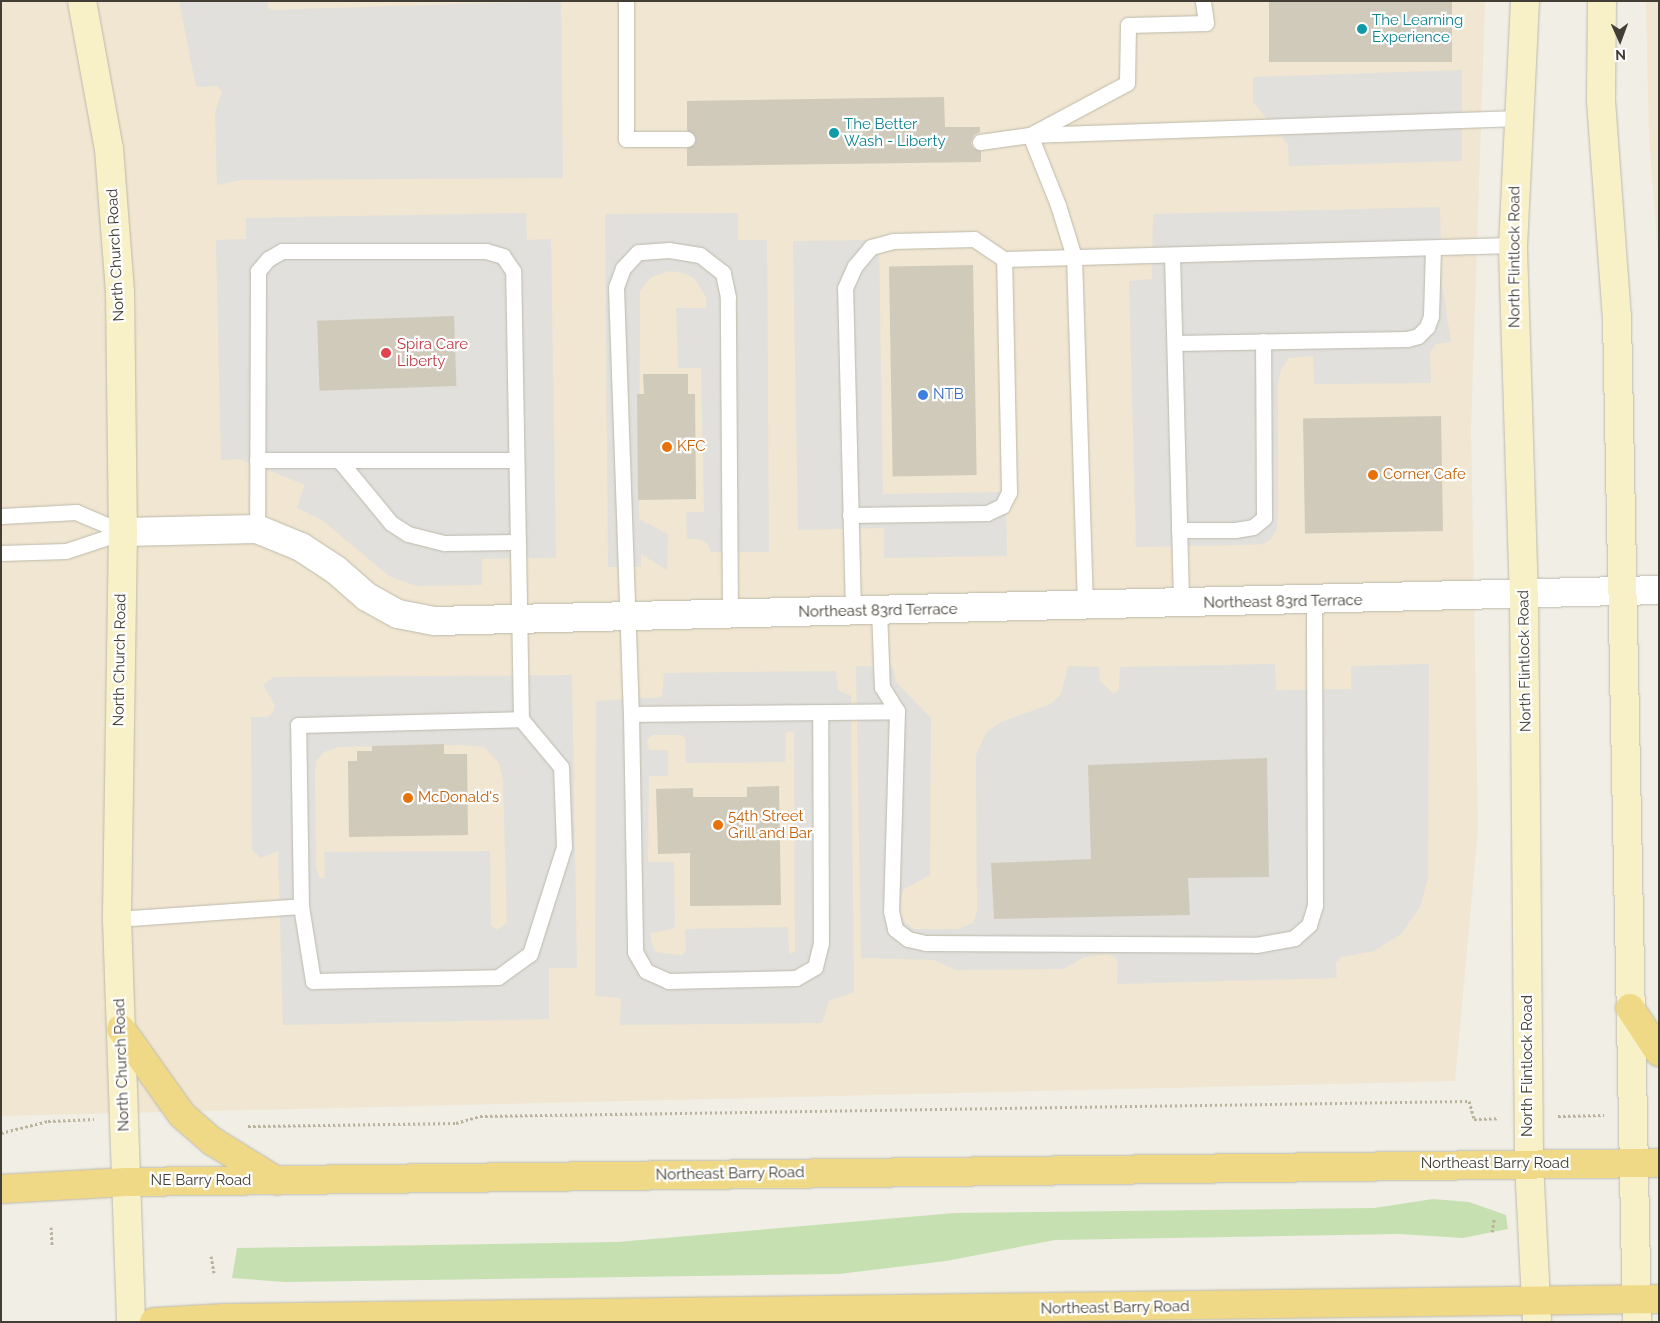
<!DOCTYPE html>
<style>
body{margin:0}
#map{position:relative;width:1660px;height:1323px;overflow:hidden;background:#f0eee5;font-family:Raleway,sans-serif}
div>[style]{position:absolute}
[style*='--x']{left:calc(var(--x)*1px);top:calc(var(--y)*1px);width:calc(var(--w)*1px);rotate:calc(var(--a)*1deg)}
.commercial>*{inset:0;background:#f0e6d1}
.green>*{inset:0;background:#c7e0b1}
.parking>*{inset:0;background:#e1e0dc}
.building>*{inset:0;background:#d0cabb;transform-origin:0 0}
.path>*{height:3px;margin-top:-1.5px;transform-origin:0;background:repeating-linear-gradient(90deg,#bab29b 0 2.5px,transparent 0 5px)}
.roads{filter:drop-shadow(0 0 1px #bdb9ab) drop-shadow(0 0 1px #bdb9ab)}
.service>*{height:15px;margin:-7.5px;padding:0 7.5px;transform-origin:7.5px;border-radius:7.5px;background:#fff}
.minor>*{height:28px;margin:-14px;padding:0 14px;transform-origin:14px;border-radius:14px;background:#fff}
.secondary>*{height:28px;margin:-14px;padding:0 14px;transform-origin:14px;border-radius:14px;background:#f8f1c7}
.trunk>*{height:28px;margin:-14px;padding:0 14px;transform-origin:14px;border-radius:14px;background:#f0d986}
.dots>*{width:14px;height:14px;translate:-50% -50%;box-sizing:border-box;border:2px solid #fff;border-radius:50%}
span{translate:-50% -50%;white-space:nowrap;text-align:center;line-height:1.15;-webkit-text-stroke:4.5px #fff;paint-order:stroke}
.culture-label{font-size:15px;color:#0d838f}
.left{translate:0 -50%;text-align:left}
.street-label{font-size:15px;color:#423e35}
.health-label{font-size:15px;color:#be3a42}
.shop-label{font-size:15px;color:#366cbe}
.food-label{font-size:15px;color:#c56008}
.frame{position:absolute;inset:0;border:2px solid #423e35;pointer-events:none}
.north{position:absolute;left:1595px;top:15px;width:50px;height:50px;-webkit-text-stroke:4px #fff;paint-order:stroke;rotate:178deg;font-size:14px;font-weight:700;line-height:20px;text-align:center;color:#423e35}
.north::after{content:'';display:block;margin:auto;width:18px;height:22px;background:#423e35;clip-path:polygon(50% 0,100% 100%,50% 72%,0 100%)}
</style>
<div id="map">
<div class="commercial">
<i style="clip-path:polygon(1px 1px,1485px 1px,1471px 429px,1478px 829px,1455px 1081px,1px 1116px)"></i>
<i style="clip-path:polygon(1646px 1px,1659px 1px,1659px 266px,1649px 138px)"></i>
</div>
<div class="green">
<i style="clip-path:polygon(1433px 1199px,1469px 1202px,1506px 1215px,1508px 1229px,1463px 1238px,1399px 1234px,1055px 1240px,946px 1261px,839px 1274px,285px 1282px,232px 1278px,237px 1248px,617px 1242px,955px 1213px,1374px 1208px)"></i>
</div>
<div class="parking">
<i style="clip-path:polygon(179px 1px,267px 1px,269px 10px,561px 1px,563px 178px,241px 180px,217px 185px,215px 112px,222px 92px,218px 86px,196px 87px)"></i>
<i style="clip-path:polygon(1462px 70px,1462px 161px,1289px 166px,1288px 145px,1253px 102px,1253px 77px)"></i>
<i style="clip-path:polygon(1440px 207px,1442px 283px,1451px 342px,1436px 344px,1430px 352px,1431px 383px,1314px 384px,1313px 356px,1289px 358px,1281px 369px,1278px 385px,1278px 514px,1277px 529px,1271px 539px,1263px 544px,1243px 545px,1136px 547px,1129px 281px,1152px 279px,1153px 214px)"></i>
<i style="clip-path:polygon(526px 213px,527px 240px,551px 239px,556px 558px,482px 559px,482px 585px,416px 586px,389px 576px,322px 520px,297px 508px,305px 485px,240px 459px,221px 460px,216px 240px,246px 239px,246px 218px)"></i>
<i style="clip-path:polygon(738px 213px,738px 240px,767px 240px,769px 552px,711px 552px,707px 543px,698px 539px,687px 539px,686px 512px,704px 512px,701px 368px,678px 368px,676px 308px,706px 308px,706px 297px,694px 278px,680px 272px,668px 271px,650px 278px,640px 291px,639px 519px,668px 534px,667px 570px,641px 554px,641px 567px,608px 567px,605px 214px)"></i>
<i style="clip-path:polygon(879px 240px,883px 494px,1006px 492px,1007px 556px,884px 558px,884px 528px,798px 530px,793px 241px)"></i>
<i style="clip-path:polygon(1275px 664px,1276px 690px,1351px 689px,1351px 666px,1429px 664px,1428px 878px,1420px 907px,1401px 934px,1374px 951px,1341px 957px,1336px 963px,1337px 978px,1117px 984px,1118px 963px,1115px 957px,1107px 954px,1085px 957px,1063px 969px,956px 970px,934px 960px,861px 958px,856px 666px,893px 667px,896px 682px,931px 718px,930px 875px,904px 889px,901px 897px,901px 913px,905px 923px,914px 929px,958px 929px,973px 923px,977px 912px,976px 755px,986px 733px,1001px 722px,1051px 704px,1061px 694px,1068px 666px,1099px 667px,1100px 681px,1114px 694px,1119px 689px,1120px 667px)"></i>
<i style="clip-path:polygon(evenodd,836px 671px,838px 690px,851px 696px,854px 992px,829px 1001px,822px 1023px,620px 1025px,621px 998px,595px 996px,596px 701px,662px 697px,664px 673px,836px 671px,790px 731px,794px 733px,795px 952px,790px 954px,789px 950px,788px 927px,685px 929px,686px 951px,681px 955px,656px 952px,651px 941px,651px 933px,673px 929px,675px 925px,674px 862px,648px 862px,649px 776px,668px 776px,668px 750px,649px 750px,647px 739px,653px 735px,681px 735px,685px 738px,686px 763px,785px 762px,786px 734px,790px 731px)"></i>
<i style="clip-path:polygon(evenodd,572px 675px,577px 968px,549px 968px,549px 1019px,283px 1025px,278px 851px,260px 858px,252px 849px,251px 717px,267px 717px,273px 713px,275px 705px,263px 685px,274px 677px,572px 675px,462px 745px,484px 747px,499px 763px,503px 780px,507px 923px,497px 930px,491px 925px,490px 851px,324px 852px,325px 878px,320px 878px,316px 868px,315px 772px,316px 761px,324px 752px,339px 747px,462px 745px)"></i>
</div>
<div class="building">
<i style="left:1269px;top:1px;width:183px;height:61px"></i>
<i style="clip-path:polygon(944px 97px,945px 127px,980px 127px,980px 132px,974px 135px,971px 143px,973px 148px,981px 151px,981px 162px,687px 166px,687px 148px,695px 144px,696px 139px,687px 130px,687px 101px)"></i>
<i style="left:973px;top:265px;width:210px;height:84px;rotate:89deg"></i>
<i style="left:454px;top:316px;width:70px;height:137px;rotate:88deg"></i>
<i style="clip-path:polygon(643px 374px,688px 374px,688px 394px,695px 394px,696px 499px,638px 500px,637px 394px,644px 394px)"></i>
<i style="left:1441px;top:416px;width:115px;height:138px;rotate:89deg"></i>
<i style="clip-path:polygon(444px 744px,444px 754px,467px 754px,468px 835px,349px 837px,348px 761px,357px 761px,357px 751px,372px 751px,372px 746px)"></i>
<i style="clip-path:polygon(1267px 758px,1269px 877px,1188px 878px,1190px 915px,994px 919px,991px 863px,1091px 859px,1088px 765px)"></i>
<i style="clip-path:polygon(779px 786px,781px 905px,690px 906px,690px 853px,658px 854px,656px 789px,693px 788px,693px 797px,747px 797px,747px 787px)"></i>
</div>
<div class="path">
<i style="--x:1558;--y:1116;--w:46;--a:-1.2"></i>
<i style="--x:248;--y:1126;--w:208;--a:-0.8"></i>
<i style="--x:456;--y:1123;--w:25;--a:-16"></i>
<i style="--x:480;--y:1116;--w:989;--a:-0.87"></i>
<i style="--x:1469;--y:1101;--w:19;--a:74"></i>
<i style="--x:1474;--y:1119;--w:25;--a:-2"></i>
<i style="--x:1;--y:1133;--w:49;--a:-14.3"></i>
<i style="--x:48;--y:1121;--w:46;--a:-2.5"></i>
<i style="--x:51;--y:1227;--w:18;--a:87"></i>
<i style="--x:1492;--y:1232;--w:13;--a:-81"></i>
<i style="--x:211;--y:1256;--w:17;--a:80"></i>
</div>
<div class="roads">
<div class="service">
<i style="--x:626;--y:1;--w:138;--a:90"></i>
<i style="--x:626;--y:139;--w:61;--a:0"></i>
<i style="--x:980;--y:142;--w:50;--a:-8"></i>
<i style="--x:1030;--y:135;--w:110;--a:-28.2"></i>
<i style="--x:1127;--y:83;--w:58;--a:-89"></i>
<i style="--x:1128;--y:25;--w:78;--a:-1.5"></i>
<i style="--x:1206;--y:23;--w:22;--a:-98"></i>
<i style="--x:1172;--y:255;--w:349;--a:88.5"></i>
<i style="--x:1175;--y:343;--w:232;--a:-1"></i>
<i style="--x:1407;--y:339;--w:11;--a:-15"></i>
<i style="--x:1418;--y:336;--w:13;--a:-45"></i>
<i style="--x:1427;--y:327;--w:12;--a:-70"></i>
<i style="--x:1431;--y:316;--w:68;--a:-88.3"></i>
<i style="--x:257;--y:460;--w:259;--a:0"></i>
<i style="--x:339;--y:460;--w:82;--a:50.5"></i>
<i style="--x:391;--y:523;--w:20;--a:33"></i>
<i style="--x:408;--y:534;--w:38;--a:14"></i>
<i style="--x:445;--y:543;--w:72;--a:-0.8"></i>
<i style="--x:850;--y:515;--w:137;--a:-0.8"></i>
<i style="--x:987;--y:513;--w:17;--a:-25"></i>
<i style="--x:1002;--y:506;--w:16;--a:-63"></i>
<i style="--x:1009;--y:492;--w:233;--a:-91.2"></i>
<i style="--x:1;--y:516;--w:75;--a:-3.1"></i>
<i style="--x:76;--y:512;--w:51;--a:23.1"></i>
<i style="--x:1179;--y:530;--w:56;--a:0"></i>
<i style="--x:1235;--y:530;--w:18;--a:-9"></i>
<i style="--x:1253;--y:527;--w:14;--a:-39"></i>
<i style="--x:1264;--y:518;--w:177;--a:-90.3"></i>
<i style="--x:1;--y:553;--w:65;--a:-1.8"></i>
<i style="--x:66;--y:551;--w:60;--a:-18.4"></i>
<i style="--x:1085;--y:606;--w:349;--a:-91.8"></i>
<i style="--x:1074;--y:257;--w:54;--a:-107.1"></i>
<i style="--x:1058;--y:205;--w:75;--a:-111.8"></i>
<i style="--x:1030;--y:135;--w:488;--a:-2"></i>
<i style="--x:879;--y:610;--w:77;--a:87.8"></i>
<i style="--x:882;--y:687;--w:28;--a:58"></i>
<i style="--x:897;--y:711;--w:200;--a:91.7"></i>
<i style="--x:891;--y:911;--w:18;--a:77"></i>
<i style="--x:895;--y:929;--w:16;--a:38"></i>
<i style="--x:908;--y:939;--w:18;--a:13"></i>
<i style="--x:926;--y:943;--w:330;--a:0.3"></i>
<i style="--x:1256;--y:945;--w:39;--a:-10"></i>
<i style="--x:1294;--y:938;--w:20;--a:-41"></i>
<i style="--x:1309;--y:925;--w:21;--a:-73"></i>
<i style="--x:1315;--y:905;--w:304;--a:-90.2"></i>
<i style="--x:853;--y:611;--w:323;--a:-91.4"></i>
<i style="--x:845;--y:288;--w:24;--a:-66"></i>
<i style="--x:855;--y:266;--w:25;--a:-50"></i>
<i style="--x:871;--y:247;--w:23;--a:-15"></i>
<i style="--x:893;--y:241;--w:81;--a:-1.4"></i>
<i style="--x:974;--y:239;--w:36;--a:34"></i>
<i style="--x:1004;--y:259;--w:509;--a:-1.58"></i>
<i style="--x:730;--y:614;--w:317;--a:-90.4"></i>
<i style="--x:728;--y:297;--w:25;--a:-102"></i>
<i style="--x:723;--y:273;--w:29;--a:-142"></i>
<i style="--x:700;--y:255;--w:31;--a:-171"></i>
<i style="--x:669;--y:250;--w:31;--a:176"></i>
<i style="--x:638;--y:252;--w:22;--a:133"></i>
<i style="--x:623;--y:268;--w:20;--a:110"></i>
<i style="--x:616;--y:287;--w:427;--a:88"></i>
<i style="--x:631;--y:714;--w:266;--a:-0.6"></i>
<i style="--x:631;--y:714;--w:238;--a:89"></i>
<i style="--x:635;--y:952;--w:22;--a:60"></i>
<i style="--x:646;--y:971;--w:24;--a:24"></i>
<i style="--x:668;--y:981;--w:128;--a:-1.3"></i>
<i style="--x:796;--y:978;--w:22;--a:-30"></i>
<i style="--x:815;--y:967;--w:25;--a:-76"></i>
<i style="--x:821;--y:943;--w:230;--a:-90.2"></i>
<i style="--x:301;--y:906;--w:181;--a:-90.9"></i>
<i style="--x:298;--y:725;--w:223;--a:-1.5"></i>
<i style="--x:117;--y:919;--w:184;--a:-4"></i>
<i style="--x:301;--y:906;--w:76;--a:80.9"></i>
<i style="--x:313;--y:981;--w:185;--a:-1.2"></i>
<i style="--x:498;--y:977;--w:39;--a:-36"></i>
<i style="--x:530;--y:954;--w:112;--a:-72.4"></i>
<i style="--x:564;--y:847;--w:80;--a:-92.1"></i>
<i style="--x:561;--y:767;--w:62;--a:-129.8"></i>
<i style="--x:521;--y:719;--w:448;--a:-91"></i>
<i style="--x:513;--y:271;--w:18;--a:-124"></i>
<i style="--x:503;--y:256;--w:18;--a:-164"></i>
<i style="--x:486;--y:251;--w:204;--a:180"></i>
<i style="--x:282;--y:251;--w:16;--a:150"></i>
<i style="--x:268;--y:259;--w:16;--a:130"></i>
<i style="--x:258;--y:271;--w:258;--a:90.2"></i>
</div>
<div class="minor">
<i style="--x:123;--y:532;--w:134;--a:-1.3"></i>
<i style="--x:257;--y:529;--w:48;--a:22.2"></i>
<i style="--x:301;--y:547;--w:42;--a:33.3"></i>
<i style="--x:336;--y:570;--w:41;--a:41.1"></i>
<i style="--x:367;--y:597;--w:35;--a:29"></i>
<i style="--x:398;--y:614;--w:38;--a:11"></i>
<i style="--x:435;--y:621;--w:1224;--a:-1.45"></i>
</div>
<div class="secondary">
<i style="--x:82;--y:1;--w:150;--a:79.7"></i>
<i style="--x:109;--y:149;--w:143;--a:85.6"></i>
<i style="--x:120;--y:292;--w:240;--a:89.3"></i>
<i style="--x:123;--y:532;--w:387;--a:90.9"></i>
<i style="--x:117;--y:919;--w:403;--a:88"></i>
<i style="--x:1525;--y:1;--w:248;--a:92.8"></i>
<i style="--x:1513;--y:249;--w:347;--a:88.2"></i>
<i style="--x:1524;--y:596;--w:567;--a:89.49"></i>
<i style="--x:1529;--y:1163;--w:159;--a:87.1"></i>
<i style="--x:1602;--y:1;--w:100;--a:90.6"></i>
<i style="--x:1601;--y:101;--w:217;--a:85.8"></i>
<i style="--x:1617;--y:317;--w:1005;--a:88.86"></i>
</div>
<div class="trunk">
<i style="--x:1630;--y:1008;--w:53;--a:56.6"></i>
<i style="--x:121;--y:1029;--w:105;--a:54.7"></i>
<i style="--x:182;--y:1115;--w:40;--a:41"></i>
<i style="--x:212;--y:1141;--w:76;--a:31.6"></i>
<i style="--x:1;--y:1189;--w:125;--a:-3.2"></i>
<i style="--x:126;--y:1182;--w:1533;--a:-0.71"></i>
<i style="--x:154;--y:1322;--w:70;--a:-3.3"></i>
<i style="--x:224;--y:1318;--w:1435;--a:-0.76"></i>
</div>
</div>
<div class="dots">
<i style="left:1362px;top:29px;background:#0f9aa8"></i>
<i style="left:834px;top:133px;background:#0f9aa8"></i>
<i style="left:386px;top:353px;background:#e0444e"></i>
<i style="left:923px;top:395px;background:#3f7fe0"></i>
<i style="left:667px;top:447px;background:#e8710a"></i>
<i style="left:1373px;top:475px;background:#e8710a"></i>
<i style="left:408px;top:798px;background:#e8710a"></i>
<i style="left:718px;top:825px;background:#e8710a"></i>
</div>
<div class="culture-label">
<span class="left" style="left:1372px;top:29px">The Learning<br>Experience</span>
<span class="left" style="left:844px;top:133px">The Better<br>Wash - Liberty</span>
</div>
<div class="street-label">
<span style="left:116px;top:255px;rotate:-93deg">North Church Road</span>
<span style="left:1515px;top:257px;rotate:-90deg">North Flintlock Road</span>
<span style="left:1283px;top:602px;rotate:-1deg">Northeast 83rd Terrace</span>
<span style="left:878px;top:611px;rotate:-1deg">Northeast 83rd Terrace</span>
<span style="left:120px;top:660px;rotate:-89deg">North Church Road</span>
<span style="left:1525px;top:661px;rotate:-91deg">North Flintlock Road</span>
<span style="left:122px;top:1065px;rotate:-92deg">North Church Road</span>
<span style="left:1528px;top:1066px;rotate:-90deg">North Flintlock Road</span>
<span style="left:1495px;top:1164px">Northeast Barry Road</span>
<span style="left:730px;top:1174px;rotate:-1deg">Northeast Barry Road</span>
<span style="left:201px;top:1181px">NE Barry Road</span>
<span style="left:1115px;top:1308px;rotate:-1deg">Northeast Barry Road</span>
</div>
<div class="health-label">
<span class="left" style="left:397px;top:353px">Spira Care<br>Liberty</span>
</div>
<div class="shop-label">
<span class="left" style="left:933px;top:395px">NTB</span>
</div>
<div class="food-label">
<span class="left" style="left:677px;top:447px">KFC</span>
<span class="left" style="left:1383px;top:475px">Corner Cafe</span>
<span class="left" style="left:418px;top:798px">McDonald's</span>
<span class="left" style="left:728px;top:825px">54th Street<br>Grill and Bar</span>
</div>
<div class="frame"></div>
<div class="north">N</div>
</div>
